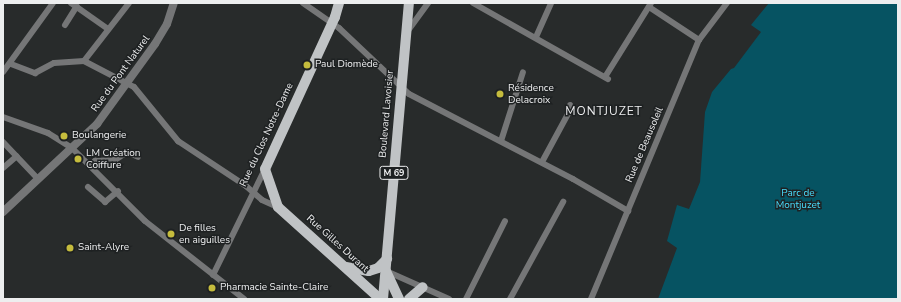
<!DOCTYPE html>
<meta charset="utf-8">
<style>
body{margin:0}
#map{position:relative;width:901px;height:302px;overflow:hidden;background:#282b2b;font-family:"Nunito Sans",sans-serif}
div>[style]{position:absolute}
[style*='--x']{left:calc(var(--x)*1px);top:calc(var(--y)*1px);width:calc(var(--w)*1px);rotate:calc(var(--a)*1deg)}
.green>*{inset:0;background:#065362}
.minor>*{height:6px;margin:-3px;padding:0 3px;transform-origin:3px;border-radius:3px;background:#757677}
.tertiary>*{height:8px;margin:-4px;padding:0 4px;transform-origin:4px;border-radius:4px;background:#757677}
.primary>*{height:10px;margin:-5px;padding:0 5px;transform-origin:5px;border-radius:5px;background:#c0c3c5}
.dots>*{width:11px;height:11px;translate:-50% -50%;box-sizing:border-box;border:2px solid #1e2122;border-radius:50%}
span{translate:-50% -50%;white-space:nowrap;text-align:center;line-height:1.15;-webkit-text-stroke:3px #1e2122;paint-order:stroke}
.shield-label span{padding:1px 3px;background:#1e2122;border:1px solid;border-radius:3px;-webkit-text-stroke-width:0}
.shield-label{font-size:9px;color:#edeeef;font-weight:700}
.poi-label{font-size:10px;color:#edeeef}
.left{translate:0 -50%;text-align:left}
.street-label{font-size:10px;color:#edeeef}
.park-label{font-size:10px;color:#49defe}
.quarter-label{font-size:12px;color:#edeeef;letter-spacing:1px}
.frame{position:absolute;inset:0;border:4px solid #edeeef;pointer-events:none}
</style>
<div id="map">
<div class="green">
<i style="clip-path:polygon(769px 3px,898px 3px,898px 299px,658px 299px,677px 248px,667px 241px,677px 205px,689px 209px,700px 182px,705px 112px,712px 92px,731px 69px,734px 68px,761px 32px,751px 25px)"></i>
</div>
<div class="minor">
<i style="--x:71;--y:3;--w:45;--a:35.1"></i>
<i style="--x:303;--y:3;--w:44;--a:34.8"></i>
<i style="--x:339;--y:28;--w:96;--a:43.3"></i>
<i style="--x:409;--y:94;--w:185;--a:27.4"></i>
<i style="--x:573;--y:179;--w:64;--a:30.2"></i>
<i style="--x:473;--y:3;--w:155;--a:29.4"></i>
<i style="--x:649;--y:7;--w:60;--a:33.4"></i>
<i style="--x:65;--y:25;--w:22;--a:-58"></i>
<i style="--x:407;--y:32;--w:36;--a:-54"></i>
<i style="--x:536;--y:37;--w:37;--a:-66"></i>
<i style="--x:84;--y:61;--w:73;--a:-52.2"></i>
<i style="--x:11;--y:64;--w:26;--a:21"></i>
<i style="--x:35;--y:73;--w:21;--a:-28"></i>
<i style="--x:54;--y:63;--w:30;--a:-4"></i>
<i style="--x:84;--y:61;--w:56;--a:27.5"></i>
<i style="--x:134;--y:87;--w:70;--a:50.8"></i>
<i style="--x:178;--y:141;--w:82;--a:33.5"></i>
<i style="--x:246;--y:186;--w:21;--a:41"></i>
<i style="--x:262;--y:200;--w:17;--a:24"></i>
<i style="--x:3;--y:72;--w:85;--a:-54.1"></i>
<i style="--x:605;--y:77;--w:87;--a:-58.1"></i>
<i style="--x:3;--y:117;--w:48;--a:19.6"></i>
<i style="--x:48;--y:133;--w:28;--a:32"></i>
<i style="--x:72;--y:148;--w:103;--a:45"></i>
<i style="--x:145;--y:221;--w:126;--a:38.2"></i>
<i style="--x:501;--y:141;--w:72;--a:-72.3"></i>
<i style="--x:3;--y:142;--w:51;--a:46.6"></i>
<i style="--x:542;--y:162;--w:57;--a:-61.6"></i>
<i style="--x:569;--y:112;--w:7;--a:-82"></i>
<i style="--x:91;--y:165;--w:6;--a:-45"></i>
<i style="--x:95;--y:161;--w:20;--a:-3"></i>
<i style="--x:115;--y:160;--w:14;--a:-34"></i>
<i style="--x:127;--y:152;--w:12;--a:24"></i>
<i style="--x:3;--y:168;--w:18;--a:-41"></i>
<i style="--x:88;--y:187;--w:23;--a:41"></i>
<i style="--x:105;--y:202;--w:17;--a:-40"></i>
<i style="--x:386;--y:271;--w:69;--a:24"></i>
<i style="--x:213;--y:275;--w:118;--a:-63.9"></i>
<i style="--x:466;--y:299;--w:87;--a:-63.4"></i>
<i style="--x:510;--y:299;--w:111;--a:-61.3"></i>
<i style="--x:591;--y:299;--w:281;--a:-67.4"></i>
<i style="--x:699;--y:40;--w:46;--a:-52.9"></i>
</div>
<div class="tertiary">
<i style="--x:3;--y:212;--w:129;--a:-43.1"></i>
<i style="--x:97;--y:124;--w:99;--a:-54.1"></i>
<i style="--x:155;--y:44;--w:23;--a:-59"></i>
<i style="--x:167;--y:24;--w:22;--a:-72"></i>
</div>
<div class="primary">
<i style="--x:339;--y:3;--w:15;--a:106"></i>
<i style="--x:335;--y:17;--w:167;--a:114.7"></i>
<i style="--x:265;--y:169;--w:40;--a:71.1"></i>
<i style="--x:278;--y:207;--w:137;--a:42"></i>
<i style="--x:346;--y:267;--w:23;--a:10"></i>
<i style="--x:369;--y:271;--w:9;--a:-18"></i>
<i style="--x:378;--y:268;--w:13;--a:-45"></i>
<i style="--x:386;--y:271;--w:31;--a:65"></i>
<i style="--x:383;--y:299;--w:297;--a:-85"></i>
<i style="--x:409;--y:299;--w:18;--a:-41"></i>
</div>
<div class="dots">
<i style="left:307px;top:65px;background:#c5bc3d"></i>
<i style="left:500px;top:94px;background:#c5bc3d"></i>
<i style="left:64px;top:136px;background:#c5bc3d"></i>
<i style="left:78px;top:159px;background:#c5bc3d"></i>
<i style="left:171px;top:234px;background:#c5bc3d"></i>
<i style="left:70px;top:248px;background:#c5bc3d"></i>
<i style="left:212px;top:288px;background:#c5bc3d"></i>
</div>
<div class="shield-label">
<span style="left:394px;top:173px">M 69</span>
</div>
<div class="poi-label">
<span class="left" style="left:315px;top:65px">Paul Diomède</span>
<span class="left" style="left:508px;top:94px">Résidence<br>Delacroix</span>
<span class="left" style="left:72px;top:136px">Boulangerie</span>
<span class="left" style="left:86px;top:159px">LM Création<br>Coiffure</span>
<span class="left" style="left:179px;top:234px">De filles<br>en aiguilles</span>
<span class="left" style="left:78px;top:248px">Saint-Alyre</span>
<span class="left" style="left:220px;top:288px">Pharmacie Sainte-Claire</span>
</div>
<div class="street-label">
<span style="left:121px;top:74px;rotate:-54deg">Rue du Pont Naturel</span>
<span style="left:387px;top:114px;rotate:-85deg">Boulevard Lavoisier</span>
<span style="left:267px;top:135px;rotate:-65deg">Rue du Clos Notre-Dame</span>
<span style="left:645px;top:145px;rotate:-67deg">Rue de Beausoleil</span>
<span style="left:337px;top:244px;rotate:42deg">Rue Gilles Durant</span>
</div>
<div class="park-label">
<span style="left:798px;top:199px">Parc de<br>Montjuzet</span>
</div>
<div class="quarter-label">
<span style="left:604px;top:112px">MONTJUZET</span>
</div>
<div class="frame"></div>
</div>
